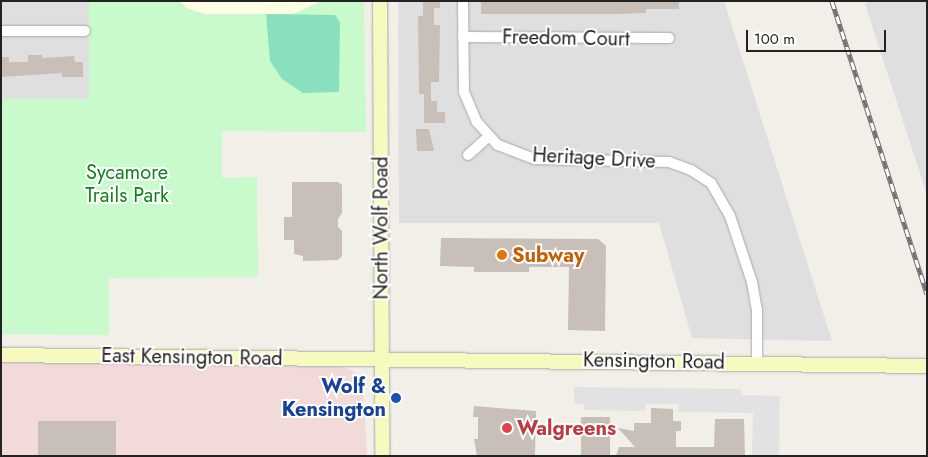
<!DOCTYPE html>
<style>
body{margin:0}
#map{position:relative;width:928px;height:457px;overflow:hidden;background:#f2efe9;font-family:Jost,sans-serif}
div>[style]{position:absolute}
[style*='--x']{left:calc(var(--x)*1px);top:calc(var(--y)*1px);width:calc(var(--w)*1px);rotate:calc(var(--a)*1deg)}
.residential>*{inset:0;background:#e0dfdf;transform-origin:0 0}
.commercial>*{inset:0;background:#f2dad9}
.education>*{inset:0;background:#ffffe5}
.park>*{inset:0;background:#c8facc}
.pitch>*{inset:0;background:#88e0be}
.parking>*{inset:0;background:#e2e2e2}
.building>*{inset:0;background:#c7bfb8;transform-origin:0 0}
.roads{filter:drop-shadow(0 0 1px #a9a9a9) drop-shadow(0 0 1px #a9a9a9)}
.minor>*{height:10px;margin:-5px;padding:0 5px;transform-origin:5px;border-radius:5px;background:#fff}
.secondary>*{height:14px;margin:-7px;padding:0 7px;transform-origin:7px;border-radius:7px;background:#f7fabf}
.rail>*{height:4.5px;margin-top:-2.25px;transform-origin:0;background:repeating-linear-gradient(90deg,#fff 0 8px,#707070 0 16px);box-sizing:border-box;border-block:1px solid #707070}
.dots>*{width:14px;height:14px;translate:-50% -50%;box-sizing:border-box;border:2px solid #fff;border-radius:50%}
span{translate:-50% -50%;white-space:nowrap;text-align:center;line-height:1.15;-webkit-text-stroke:4px #fff;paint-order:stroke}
.street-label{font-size:20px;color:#222}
.park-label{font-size:20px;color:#0c8416}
.food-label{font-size:20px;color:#c56008;font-weight:700}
.left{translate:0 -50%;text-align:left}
.transit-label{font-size:20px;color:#164399;font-weight:700}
.right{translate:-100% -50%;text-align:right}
.health-label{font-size:20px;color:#be3a42;font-weight:700}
.frame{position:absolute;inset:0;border:2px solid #222;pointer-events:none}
.scale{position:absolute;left:746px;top:30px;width:140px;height:22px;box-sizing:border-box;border:2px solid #222;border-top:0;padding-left:6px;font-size:15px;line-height:18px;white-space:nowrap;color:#222;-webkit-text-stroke:4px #fff;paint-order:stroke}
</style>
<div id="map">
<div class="residential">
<i style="left:1px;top:1px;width:88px;height:98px"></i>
<i style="clip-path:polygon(398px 1px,724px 1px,832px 341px,692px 338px,659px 223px,399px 223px)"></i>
<i style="clip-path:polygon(869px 1px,927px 1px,927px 195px,865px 4px)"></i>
</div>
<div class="commercial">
<i style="clip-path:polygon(1px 361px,342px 367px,352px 370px,363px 384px,367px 456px,1px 456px)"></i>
</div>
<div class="education">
<i style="clip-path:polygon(180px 1px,322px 1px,293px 14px,204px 14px,186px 8px)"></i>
</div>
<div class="park">
<i style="clip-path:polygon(89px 1px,180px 1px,186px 8px,204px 14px,293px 14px,322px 1px,364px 1px,366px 132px,222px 131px,222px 178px,257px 177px,258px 277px,109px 278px,109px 335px,1px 334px,1px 99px,89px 99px)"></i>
</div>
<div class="pitch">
<i style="clip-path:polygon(266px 14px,335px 15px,340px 22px,339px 92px,303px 93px,282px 79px,270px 61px)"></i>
</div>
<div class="parking">
<i style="clip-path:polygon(574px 387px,741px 389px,741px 395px,780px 396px,779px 456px,752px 456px,753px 413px,679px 412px,679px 404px,645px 404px,645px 411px,584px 410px,584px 404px,574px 404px)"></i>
</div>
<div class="building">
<i style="clip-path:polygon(423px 1px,440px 1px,440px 8px,434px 8px,434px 25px,440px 25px,439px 82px,431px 82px,431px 101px,437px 101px,437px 112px,445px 112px,445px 123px,424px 123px,424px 94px,419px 94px,418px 16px,423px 16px)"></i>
<i style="clip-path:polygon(481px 1px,679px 1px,679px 9px,646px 9px,646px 13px,619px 14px,481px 14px)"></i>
<i style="clip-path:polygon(28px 55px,42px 55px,42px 58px,74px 56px,75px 62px,83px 62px,83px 77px,62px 77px,62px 73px,1px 77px,1px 57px,9px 57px,9px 62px,28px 62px)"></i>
<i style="clip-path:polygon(416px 129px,429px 129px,434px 151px,417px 151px)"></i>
<i style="clip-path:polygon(292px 182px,338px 182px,342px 185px,342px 213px,338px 219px,338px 227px,342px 231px,342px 256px,338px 260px,303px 261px,303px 256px,294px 254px,294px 240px,284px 240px,284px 217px,292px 217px)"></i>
<i style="clip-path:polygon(441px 238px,598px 239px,606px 246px,605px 331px,568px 330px,569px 267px,529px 267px,529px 272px,474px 272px,474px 267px,440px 266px)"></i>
<i style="clip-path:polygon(474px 406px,536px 411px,535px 456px,477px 456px,474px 439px,478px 439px,478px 417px,473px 417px)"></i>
<i style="clip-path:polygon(651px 408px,673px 409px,673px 421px,681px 421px,681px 431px,676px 431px,676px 447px,714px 447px,715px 419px,744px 419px,745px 456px,616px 456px,619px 447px,635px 447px,618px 428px,634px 431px,634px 423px,651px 423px)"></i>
<i style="left:581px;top:417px;width:29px;height:39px"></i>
<i style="left:38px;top:421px;width:78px;height:35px"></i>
</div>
<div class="roads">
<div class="minor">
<i style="--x:463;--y:1;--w:91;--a:89.4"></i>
<i style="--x:464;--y:92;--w:33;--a:67"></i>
<i style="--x:477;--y:122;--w:31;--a:48"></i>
<i style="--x:498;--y:145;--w:40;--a:21"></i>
<i style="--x:535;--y:159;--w:134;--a:1.3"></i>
<i style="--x:669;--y:162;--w:23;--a:20"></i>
<i style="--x:691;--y:170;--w:24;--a:33"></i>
<i style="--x:711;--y:183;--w:38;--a:60"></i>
<i style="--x:730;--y:216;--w:70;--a:71.6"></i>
<i style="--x:752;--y:282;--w:27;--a:80"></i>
<i style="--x:757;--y:309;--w:53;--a:90"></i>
<i style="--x:1;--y:31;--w:84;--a:0"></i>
<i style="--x:463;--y:37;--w:206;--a:0.3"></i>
<i style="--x:468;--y:155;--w:27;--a:-42"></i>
</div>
<div class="secondary">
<i style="--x:380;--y:1;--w:455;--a:89.7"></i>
<i style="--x:1;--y:355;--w:926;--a:0.68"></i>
</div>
</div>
<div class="rail">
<i style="--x:832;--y:1;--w:308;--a:72"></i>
</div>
<div class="dots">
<i style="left:502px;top:255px;background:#e8710a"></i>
<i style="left:396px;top:398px;background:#1a4fb4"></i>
<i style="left:507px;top:428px;background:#e0444e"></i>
</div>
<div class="street-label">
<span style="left:566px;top:38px;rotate:1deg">Freedom Court</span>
<span style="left:594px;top:158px;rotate:3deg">Heritage Drive</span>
<span style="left:381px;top:228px;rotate:-90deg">North Wolf Road</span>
<span style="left:192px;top:357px;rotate:1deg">East Kensington Road</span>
<span style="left:654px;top:361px;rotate:1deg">Kensington Road</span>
</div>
<div class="park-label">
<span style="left:127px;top:184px">Sycamore<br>Trails Park</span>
</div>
<div class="food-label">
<span class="left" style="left:512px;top:255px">Subway</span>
</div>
<div class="transit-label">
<span class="right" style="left:386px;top:398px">Wolf &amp;<br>Kensington</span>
</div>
<div class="health-label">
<span class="left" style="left:517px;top:428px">Walgreens</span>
</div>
<div class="frame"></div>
<div class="scale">100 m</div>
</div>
